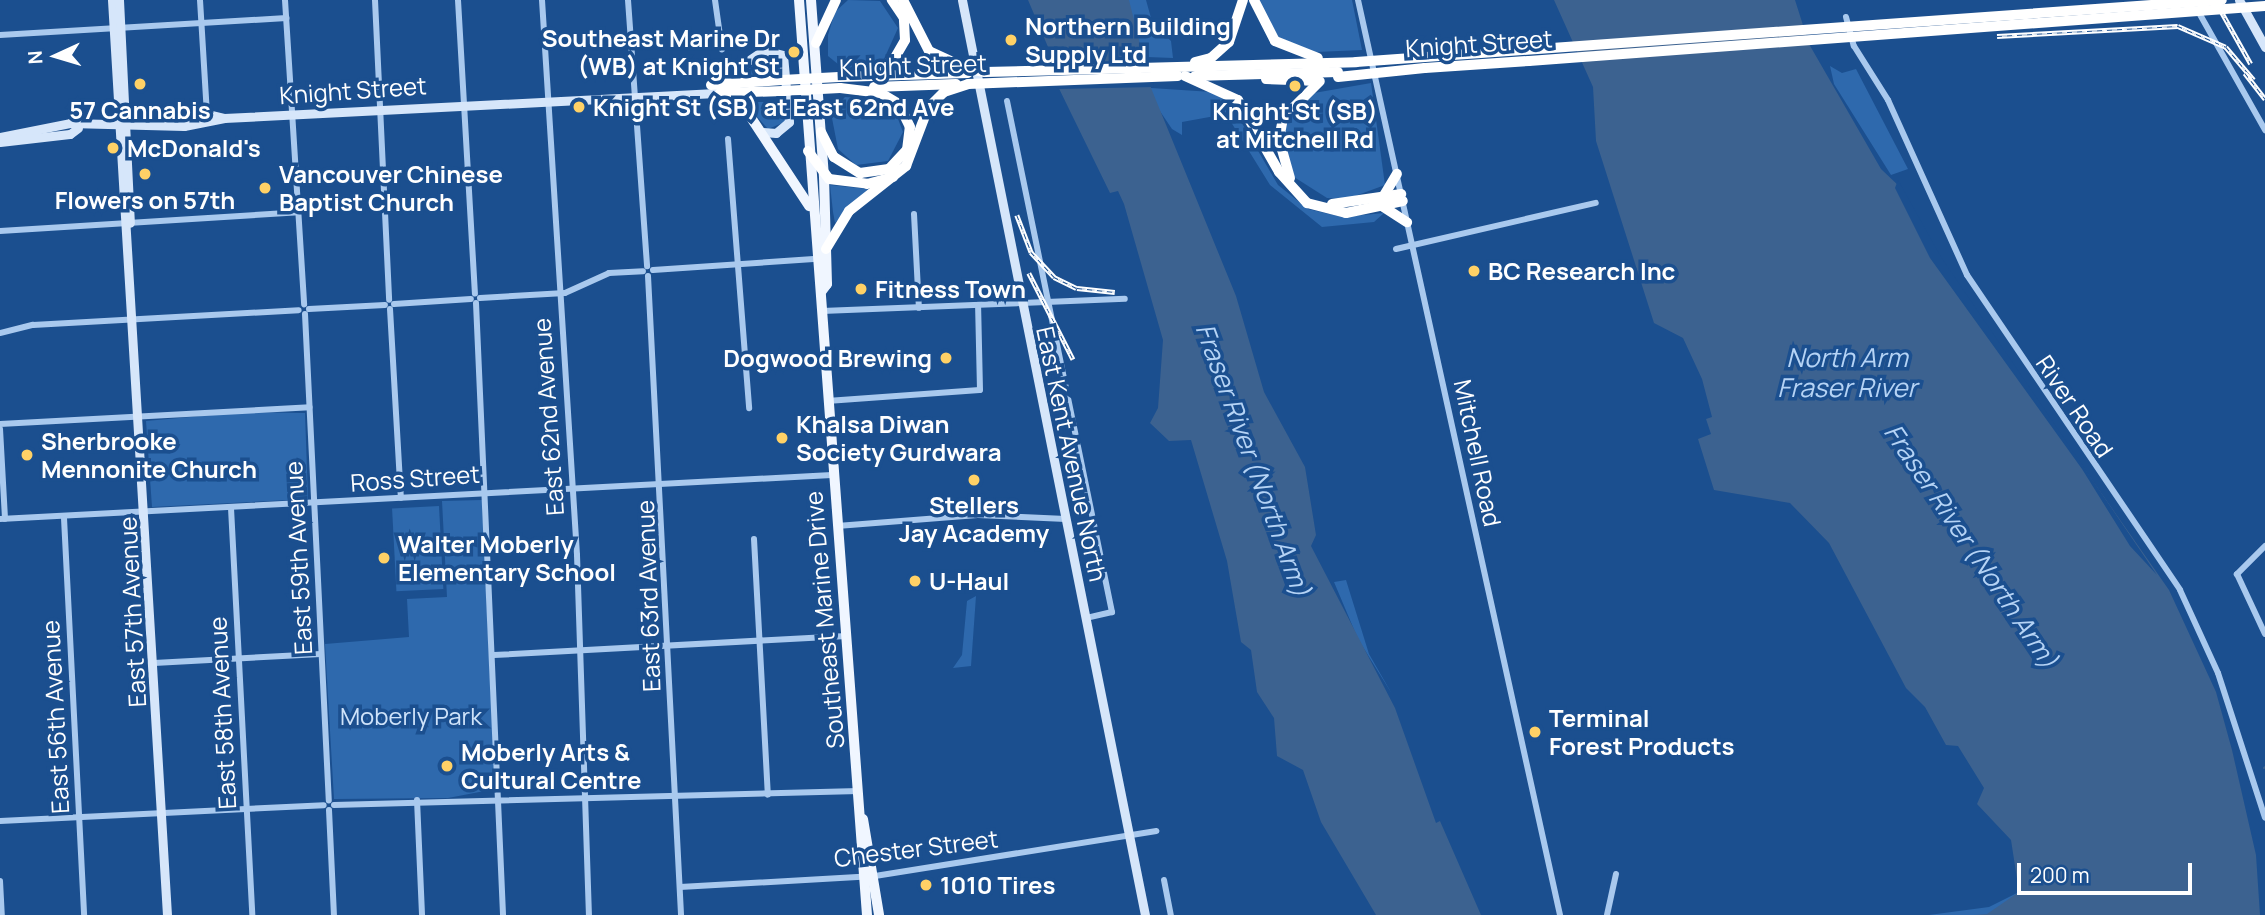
<!DOCTYPE html>
<style>
body{margin:0}
#map{position:relative;width:2265px;height:915px;overflow:hidden;background:#1b4f8f;font-family:Manrope,sans-serif}
div>[style]{position:absolute}
[style*='--x']{left:calc(var(--x)*1px);top:calc(var(--y)*1px);width:calc(var(--w)*1px);rotate:calc(var(--a)*1deg)}
.green>*{inset:0;background:#2e69ad;transform-origin:0 0}
.water>*{inset:0;background:#3c6290}
.pier>*{inset:0;background:#1b4f8f}
.stream>*{height:2px;margin:-1px;padding:0 1px;transform-origin:1px;border-radius:1px;background:#3c6290}
.street>*{height:6px;margin:-3px;padding:0 3px;transform-origin:3px;border-radius:3px;background:#a9c9ee}
.secondary>*{height:9px;margin:-4.5px;padding:0 4.5px;transform-origin:4.5px;border-radius:4.5px;background:#d6e6fa}
.primary>*{height:10px;margin:-5px;padding:0 5px;transform-origin:5px;border-radius:5px;background:#f0f6ff}
.highway>*{height:10px;margin:-5px;padding:0 5px;transform-origin:5px;border-radius:5px;background:#fff}
.rail>*{height:4.5px;margin-top:-2.25px;transform-origin:0;background:repeating-linear-gradient(90deg,#1b4f8f 0 5px,#fff 0 10px);box-sizing:border-box;border-block:2px solid #fff}
.highway-bridge>*{height:10px;margin:-5px;padding:0 5px;transform-origin:5px;border-radius:5px;background:#fff}
.dots>*{width:19px;height:19px;translate:-50% -50%;box-sizing:border-box;border:4px solid #1b4f8f;border-radius:50%}
span{translate:-50% -50%;white-space:nowrap;text-align:center;line-height:1.15;-webkit-text-stroke:7px #1b4f8f;paint-order:stroke}
.poi-label{font-size:24px;color:#fff;font-weight:700}
.left{translate:0 -50%;text-align:left}
.right{translate:-100% -50%;text-align:right}
.street-label{font-size:24px;color:#fff}
.park-label{font-size:24px;color:#cfe3fa}
.water-label{font-size:26px;color:#b5d3f5;font-style:italic}
.north{position:absolute;left:21px;top:21px;width:70px;height:70px;-webkit-text-stroke:5px #1b4f8f;paint-order:stroke;rotate:266deg;font-size:19px;font-weight:700;line-height:28px;text-align:center;color:#fff}
.north::after{content:'';display:block;margin:auto;width:24px;height:32px;background:#fff;clip-path:polygon(50% 0,100% 100%,50% 72%,0 100%)}
.scale{position:absolute;left:2017px;top:863px;width:175px;height:32px;box-sizing:border-box;border:4px solid #fff;border-top:0;padding-left:9px;font-size:21px;line-height:24px;white-space:nowrap;color:#fff;-webkit-text-stroke:5px #1b4f8f;paint-order:stroke}
</style>
<div id="map">
<div class="green">
<i style="clip-path:polygon(848px 0,880px 1px,898px 28px,884px 59px,844px 69px,828px 56px,828px 35px,835px 12px)"></i>
<i style="clip-path:polygon(1117px 0,1146px 0,1153px 25px,1171px 41px,1173px 58px,1147px 57px,1151px 88px,1212px 92px,1229px 101px,1278px 185px,1308px 209px,1342px 217px,1384px 213px,1374px 222px,1322px 227px,1270px 185px,1226px 114px,1182px 122px,1182px 135px,1172px 129px,1145px 89px)"></i>
<i style="clip-path:polygon(1258px 0,1352px 0,1362px 50px,1316px 52px,1274px 36px)"></i>
<i style="clip-path:polygon(764px 56px,776px 57px,781px 71px,740px 76px)"></i>
<i style="clip-path:polygon(1830px 66px,1842px 73px,1856px 69px,1908px 169px,1891px 175px,1834px 84px)"></i>
<i style="clip-path:polygon(1371px 83px,1385px 185px,1347px 199px,1327px 198px,1294px 177px,1283px 137px,1289px 118px,1314px 93px)"></i>
<i style="clip-path:polygon(845px 97px,876px 99px,895px 111px,903px 132px,888px 161px,856px 165px,838px 149px,831px 113px)"></i>
<i style="clip-path:polygon(744px 102px,782px 102px,785px 122px,768px 129px)"></i>
<i style="clip-path:polygon(830px 185px,868px 189px,835px 223px,833px 212px)"></i>
<i style="clip-path:polygon(245px 412px,305px 413px,308px 499px,152px 507px,146px 421px)"></i>
<i style="clip-path:polygon(482px 500px,495px 789px,448px 798px,334px 799px,325px 644px,409px 637px,407px 599px,447px 597px,442px 501px)"></i>
<i style="left:439px;top:506px;width:83px;height:47px;rotate:87deg"></i>
<i style="clip-path:polygon(1346px 580px,1369px 654px,1392px 694px,1358px 639px,1334px 582px)"></i>
<i style="clip-path:polygon(976px 596px,971px 666px,953px 668px,962px 655px,967px 601px)"></i>
<i style="clip-path:polygon(2019px 892px,2025px 915px,1929px 915px,1989px 907px)"></i>
</div>
<div class="water">
<i style="clip-path:polygon(1028px 0,1129px 0,1151px 88px,1236px 296px,1264px 392px,1305px 467px,1316px 535px,1311px 546px,1395px 708px,1436px 823px,1440px 821px,1481px 915px,1376px 915px,1321px 822px,1303px 770px,1277px 756px,1274px 718px,1257px 692px,1251px 650px,1241px 642px,1227px 561px,1191px 440px,1169px 441px,1150px 423px,1158px 408px,1163px 340px,1124px 204px,1118px 191px,1110px 193px,1048px 66px,1051px 54px)"></i>
<i style="clip-path:polygon(1554px 0,1795px 0,1809px 44px,1881px 169px,1900px 187px,1938px 259px,2169px 590px,2216px 692px,2232px 750px,2256px 855px,2260px 915px,1974px 915px,1987px 914px,2019px 892px,2011px 840px,1977px 804px,1984px 788px,1958px 746px,1946px 745px,1925px 707px,1906px 688px,1829px 543px,1790px 503px,1714px 490px,1698px 439px,1711px 434px,1706px 419px,1712px 417px,1702px 379px,1683px 338px,1654px 323px,1596px 141px,1593px 87px)"></i>
</div>
<div class="pier">
<i style="clip-path:polygon(1150px 60px,1154px 87px,1058px 89px,1045px 76px,1045px 63px)"></i>
<i style="clip-path:polygon(1898px 180px,1941px 257px,2157px 575px,2130px 546px,2082px 469px,1930px 258px,1895px 188px)"></i>
</div>
<div class="stream">
<i style="--x:2264;--y:768;--w:1;--a:-45"></i>
</div>
<div class="street">
<i style="--x:200;--y:0;--w:114;--a:86.5"></i>
<i style="--x:285;--y:0;--w:305;--a:86.4"></i>
<i style="--x:375;--y:0;--w:300;--a:87.3"></i>
<i style="--x:458;--y:0;--w:294;--a:86.7"></i>
<i style="--x:542;--y:0;--w:556;--a:86.39"></i>
<i style="--x:577;--y:555;--w:360;--a:88.1"></i>
<i style="--x:628;--y:0;--w:267;--a:85.9"></i>
<i style="--x:715;--y:0;--w:50;--a:82"></i>
<i style="--x:1358;--y:0;--w:937;--a:77.55"></i>
<i style="--x:2198;--y:11;--w:137;--a:60.6"></i>
<i style="--x:1846;--y:17;--w:30;--a:75"></i>
<i style="--x:1854;--y:46;--w:64;--a:57.8"></i>
<i style="--x:1888;--y:100;--w:192;--a:65.7"></i>
<i style="--x:1967;--y:275;--w:380;--a:55.9"></i>
<i style="--x:2180;--y:590;--w:91;--a:65.4"></i>
<i style="--x:2218;--y:673;--w:152;--a:72"></i>
<i style="--x:0;--y:35;--w:287;--a:-3.4"></i>
<i style="--x:1007;--y:101;--w:522;--a:78.39"></i>
<i style="--x:1112;--y:612;--w:26;--a:167"></i>
<i style="--x:728;--y:139;--w:270;--a:85.5"></i>
<i style="--x:914;--y:214;--w:94;--a:87"></i>
<i style="--x:0;--y:231;--w:299;--a:-3.6"></i>
<i style="--x:1396;--y:249;--w:205;--a:-13"></i>
<i style="--x:653;--y:270;--w:161;--a:-3.9"></i>
<i style="--x:648;--y:276;--w:640;--a:87.04"></i>
<i style="--x:480;--y:298;--w:85;--a:-3.4"></i>
<i style="--x:565;--y:293;--w:48;--a:-24.4"></i>
<i style="--x:609;--y:273;--w:34;--a:-3"></i>
<i style="--x:476;--y:303;--w:613;--a:87.47"></i>
<i style="--x:394;--y:304;--w:77;--a:-3.7"></i>
<i style="--x:309;--y:309;--w:76;--a:-3"></i>
<i style="--x:390;--y:309;--w:189;--a:86.7"></i>
<i style="--x:822;--y:311;--w:303;--a:-2.3"></i>
<i style="--x:305;--y:314;--w:487;--a:87.2"></i>
<i style="--x:0;--y:333;--w:34;--a:-14"></i>
<i style="--x:33;--y:325;--w:266;--a:-3.2"></i>
<i style="--x:827;--y:401;--w:153;--a:-4.1"></i>
<i style="--x:980;--y:390;--w:85;--a:-91.3"></i>
<i style="--x:0;--y:424;--w:310;--a:-3.1"></i>
<i style="--x:0;--y:429;--w:90;--a:86.8"></i>
<i style="--x:231;--y:508;--w:408;--a:87"></i>
<i style="--x:64;--y:518;--w:398;--a:87.1"></i>
<i style="--x:0;--y:519;--w:833;--a:-3.03"></i>
<i style="--x:837;--y:526;--w:141;--a:-4.5"></i>
<i style="--x:978;--y:515;--w:88;--a:2.6"></i>
<i style="--x:754;--y:539;--w:256;--a:86.9"></i>
<i style="--x:2265;--y:546;--w:40;--a:135"></i>
<i style="--x:2237;--y:574;--w:66;--a:65"></i>
<i style="--x:494;--y:655;--w:353;--a:-3.1"></i>
<i style="--x:154;--y:663;--w:167;--a:-3.1"></i>
<i style="--x:417;--y:800;--w:115;--a:87.5"></i>
<i style="--x:334;--y:805;--w:525;--a:-1.53"></i>
<i style="--x:329;--y:810;--w:105;--a:87.3"></i>
<i style="--x:0;--y:821;--w:324;--a:-2.8"></i>
<i style="--x:1164;--y:880;--w:36;--a:79"></i>
<i style="--x:0;--y:881;--w:34;--a:87"></i>
<i style="--x:680;--y:887;--w:195;--a:-3.2"></i>
<i style="--x:875;--y:876;--w:285;--a:-9.1"></i>
<i style="--x:1607;--y:915;--w:42;--a:-77.6"></i>
</div>
<div class="secondary">
<i style="--x:112;--y:0;--w:917;--a:86.56"></i>
<i style="--x:119;--y:0;--w:223;--a:87.2"></i>
<i style="--x:962;--y:0;--w:933;--a:78.69"></i>
<i style="--x:2239;--y:0;--w:54;--a:61"></i>
<i style="--x:714;--y:84;--w:60;--a:-34.2"></i>
<i style="--x:764;--y:50;--w:20;--a:15"></i>
<i style="--x:783;--y:55;--w:67;--a:84.9"></i>
<i style="--x:789;--y:122;--w:17;--a:140"></i>
<i style="--x:776;--y:133;--w:13;--a:-176"></i>
<i style="--x:176;--y:122;--w:32;--a:-14"></i>
<i style="--x:207;--y:114;--w:17;--a:13"></i>
<i style="--x:0;--y:137;--w:71;--a:-11.3"></i>
<i style="--x:70;--y:123;--w:114;--a:1.5"></i>
<i style="--x:184;--y:126;--w:41;--a:-11.3"></i>
<i style="--x:224;--y:118;--w:497;--a:-2.9"></i>
<i style="--x:0;--y:142;--w:70;--a:-6.5"></i>
<i style="--x:70;--y:134;--w:10;--a:-37"></i>
</div>
<div class="primary">
<i style="--x:799;--y:0;--w:918;--a:85.75"></i>
<i style="--x:811;--y:0;--w:177;--a:85.8"></i>
<i style="--x:824;--y:177;--w:107;--a:88.4"></i>
<i style="--x:827;--y:284;--w:10;--a:127"></i>
<i style="--x:720;--y:94;--w:31;--a:32"></i>
<i style="--x:746;--y:110;--w:115;--a:56.7"></i>
<i style="--x:863;--y:819;--w:97;--a:80.5"></i>
</div>
<div class="highway">
<i style="--x:903;--y:0;--w:57;--a:63"></i>
<i style="--x:929;--y:51;--w:43;--a:24.8"></i>
<i style="--x:1254;--y:0;--w:46;--a:62.9"></i>
<i style="--x:1275;--y:41;--w:46;--a:21.6"></i>
<i style="--x:816;--y:43;--w:47;--a:-65.1"></i>
<i style="--x:1195;--y:62;--w:16;--a:-14"></i>
<i style="--x:1211;--y:58;--w:24;--a:-42"></i>
<i style="--x:1229;--y:42;--w:44;--a:-71.6"></i>
<i style="--x:1425;--y:68;--w:104;--a:-3.9"></i>
<i style="--x:870;--y:72;--w:25;--a:-26"></i>
<i style="--x:893;--y:61;--w:24;--a:-60"></i>
<i style="--x:905;--y:40;--w:22;--a:-93"></i>
<i style="--x:904;--y:18;--w:22;--a:-124"></i>
<i style="--x:985;--y:72;--w:371;--a:-1.5"></i>
<i style="--x:1185;--y:76;--w:58;--a:24.4"></i>
<i style="--x:1238;--y:100;--w:83;--a:60.3"></i>
<i style="--x:1279;--y:172;--w:42;--a:47.9"></i>
<i style="--x:1307;--y:203;--w:40;--a:14.4"></i>
<i style="--x:1346;--y:213;--w:58;--a:-11.9"></i>
<i style="--x:1195;--y:76;--w:143;--a:-1.6"></i>
<i style="--x:839;--y:77;--w:129;--a:-1.8"></i>
<i style="--x:1266;--y:79;--w:53;--a:2.2"></i>
<i style="--x:711;--y:85;--w:71;--a:-4"></i>
<i style="--x:874;--y:87;--w:82;--a:-2.1"></i>
<i style="--x:720;--y:93;--w:63;--a:-1.8"></i>
<i style="--x:821;--y:132;--w:28;--a:63"></i>
<i style="--x:834;--y:157;--w:31;--a:32"></i>
<i style="--x:860;--y:173;--w:29;--a:-8"></i>
<i style="--x:889;--y:169;--w:26;--a:-47"></i>
<i style="--x:907;--y:150;--w:23;--a:-83"></i>
<i style="--x:910;--y:127;--w:25;--a:-116"></i>
<i style="--x:899;--y:104;--w:21;--a:-149"></i>
<i style="--x:881;--y:93;--w:41;--a:-173"></i>
<i style="--x:808;--y:151;--w:35;--a:53"></i>
<i style="--x:829;--y:179;--w:38;--a:7"></i>
<i style="--x:867;--y:184;--w:27;--a:-15"></i>
<i style="--x:1290;--y:178;--w:41;--a:-105.8"></i>
<i style="--x:1279;--y:139;--w:21;--a:-79"></i>
<i style="--x:1283;--y:118;--w:52;--a:-45"></i>
<i style="--x:1383;--y:197;--w:27;--a:-59"></i>
<i style="--x:1332;--y:204;--w:70;--a:-8.2"></i>
<i style="--x:1382;--y:206;--w:30;--a:33"></i>
<i style="--x:826;--y:249;--w:44;--a:-58.8"></i>
<i style="--x:849;--y:211;--w:73;--a:-38.3"></i>
<i style="--x:906;--y:166;--w:62;--a:-69.2"></i>
<i style="--x:928;--y:108;--w:23;--a:-45"></i>
<i style="--x:944;--y:92;--w:25;--a:-18"></i>
</div>
<div class="rail">
<i style="--x:2215;--y:0;--w:73;--a:60.6"></i>
<i style="--x:1997;--y:36;--w:181;--a:-3.2"></i>
<i style="--x:2178;--y:26;--w:52;--a:23.6"></i>
<i style="--x:2226;--y:47;--w:43;--a:49.7"></i>
<i style="--x:2245;--y:73;--w:33;--a:52"></i>
<i style="--x:1017;--y:215;--w:40;--a:69"></i>
<i style="--x:1031;--y:252;--w:34;--a:47"></i>
<i style="--x:1054;--y:277;--w:25;--a:26"></i>
<i style="--x:1077;--y:288;--w:38;--a:6"></i>
<i style="--x:1029;--y:273;--w:97;--a:62.9"></i>
</div>
<div class="highway-bridge">
<i style="--x:1529;--y:61;--w:738;--a:-4.27"></i>
<i style="--x:1356;--y:62;--w:868;--a:-4.1"></i>
<i style="--x:968;--y:69;--w:17;--a:10"></i>
<i style="--x:1338;--y:77;--w:87;--a:-5.9"></i>
<i style="--x:782;--y:80;--w:57;--a:-3"></i>
<i style="--x:968;--y:84;--w:210;--a:-2.2"></i>
<i style="--x:783;--y:91;--w:57;--a:-3"></i>
</div>
<div class="dots">
<i style="left:1011px;top:40px;background:#ffd166"></i>
<i style="left:794px;top:52px;background:#ffd166"></i>
<i style="left:140px;top:84px;background:#ffd166"></i>
<i style="left:1295px;top:86px;background:#ffd166"></i>
<i style="left:579px;top:107px;background:#ffd166"></i>
<i style="left:113px;top:148px;background:#ffd166"></i>
<i style="left:145px;top:174px;background:#ffd166"></i>
<i style="left:265px;top:188px;background:#ffd166"></i>
<i style="left:1474px;top:271px;background:#ffd166"></i>
<i style="left:861px;top:289px;background:#ffd166"></i>
<i style="left:946px;top:358px;background:#ffd166"></i>
<i style="left:782px;top:438px;background:#ffd166"></i>
<i style="left:27px;top:455px;background:#ffd166"></i>
<i style="left:974px;top:480px;background:#ffd166"></i>
<i style="left:384px;top:558px;background:#ffd166"></i>
<i style="left:915px;top:581px;background:#ffd166"></i>
<i style="left:1535px;top:732px;background:#ffd166"></i>
<i style="left:447px;top:766px;background:#ffd166"></i>
<i style="left:926px;top:885px;background:#ffd166"></i>
</div>
<div class="poi-label">
<span class="left" style="left:1025px;top:40px">Northern Building<br>Supply Ltd</span>
<span class="right" style="left:780px;top:52px">Southeast Marine Dr<br>(WB) at Knight St</span>
<span class="left" style="left:593px;top:107px">Knight St (SB) at East 62nd Ave</span>
<span style="left:140px;top:110px">57 Cannabis</span>
<span style="left:1295px;top:125px">Knight St (SB)<br>at Mitchell Rd</span>
<span class="left" style="left:127px;top:148px">McDonald's</span>
<span class="left" style="left:279px;top:188px">Vancouver Chinese<br>Baptist Church</span>
<span style="left:145px;top:200px">Flowers on 57th</span>
<span class="left" style="left:1488px;top:271px">BC Research Inc</span>
<span class="left" style="left:875px;top:289px">Fitness Town</span>
<span class="right" style="left:932px;top:358px">Dogwood Brewing</span>
<span class="left" style="left:796px;top:438px">Khalsa Diwan<br>Society Gurdwara</span>
<span class="left" style="left:41px;top:455px">Sherbrooke<br>Mennonite Church</span>
<span style="left:974px;top:519px">Stellers<br>Jay Academy</span>
<span class="left" style="left:398px;top:558px">Walter Moberly<br>Elementary School</span>
<span class="left" style="left:929px;top:581px">U-Haul</span>
<span class="left" style="left:1549px;top:732px">Terminal<br>Forest Products</span>
<span class="left" style="left:461px;top:766px">Moberly Arts &amp;<br>Cultural Centre</span>
<span class="left" style="left:940px;top:885px">1010 Tires</span>
</div>
<div class="street-label">
<span style="left:1479px;top:43px;rotate:-4deg">Knight Street</span>
<span style="left:913px;top:65px;rotate:-2deg">Knight Street</span>
<span style="left:353px;top:90px;rotate:-4deg">Knight Street</span>
<span style="left:2075px;top:406px;rotate:56deg">River Road</span>
<span style="left:548px;top:417px;rotate:-94deg">East 62nd Avenue</span>
<span style="left:1478px;top:453px;rotate:78deg">Mitchell Road</span>
<span style="left:1072px;top:454px;rotate:78deg">East Kent Avenue North</span>
<span style="left:415px;top:478px;rotate:-4deg">Ross Street</span>
<span style="left:298px;top:558px;rotate:-93deg">East 59th Avenue</span>
<span style="left:648px;top:596px;rotate:-92deg">East 63rd Avenue</span>
<span style="left:132px;top:612px;rotate:-93deg">East 57th Avenue</span>
<span style="left:824px;top:620px;rotate:-95deg">Southeast Marine Drive</span>
<span style="left:222px;top:713px;rotate:-93deg">East 58th Avenue</span>
<span style="left:55px;top:717px;rotate:-93deg">East 56th Avenue</span>
<span style="left:916px;top:848px;rotate:-7deg">Chester Street</span>
</div>
<div class="park-label">
<span style="left:411px;top:716px">Moberly Park</span>
</div>
<div class="water-label">
<span style="left:1847px;top:373px">North Arm<br>Fraser River</span>
<span style="left:1253px;top:460px;rotate:70deg">Fraser River (North Arm)</span>
<span style="left:1971px;top:546px;rotate:56deg">Fraser River (North Arm)</span>
</div>
<div class="north">N</div>
<div class="scale">200 m</div>
</div>
